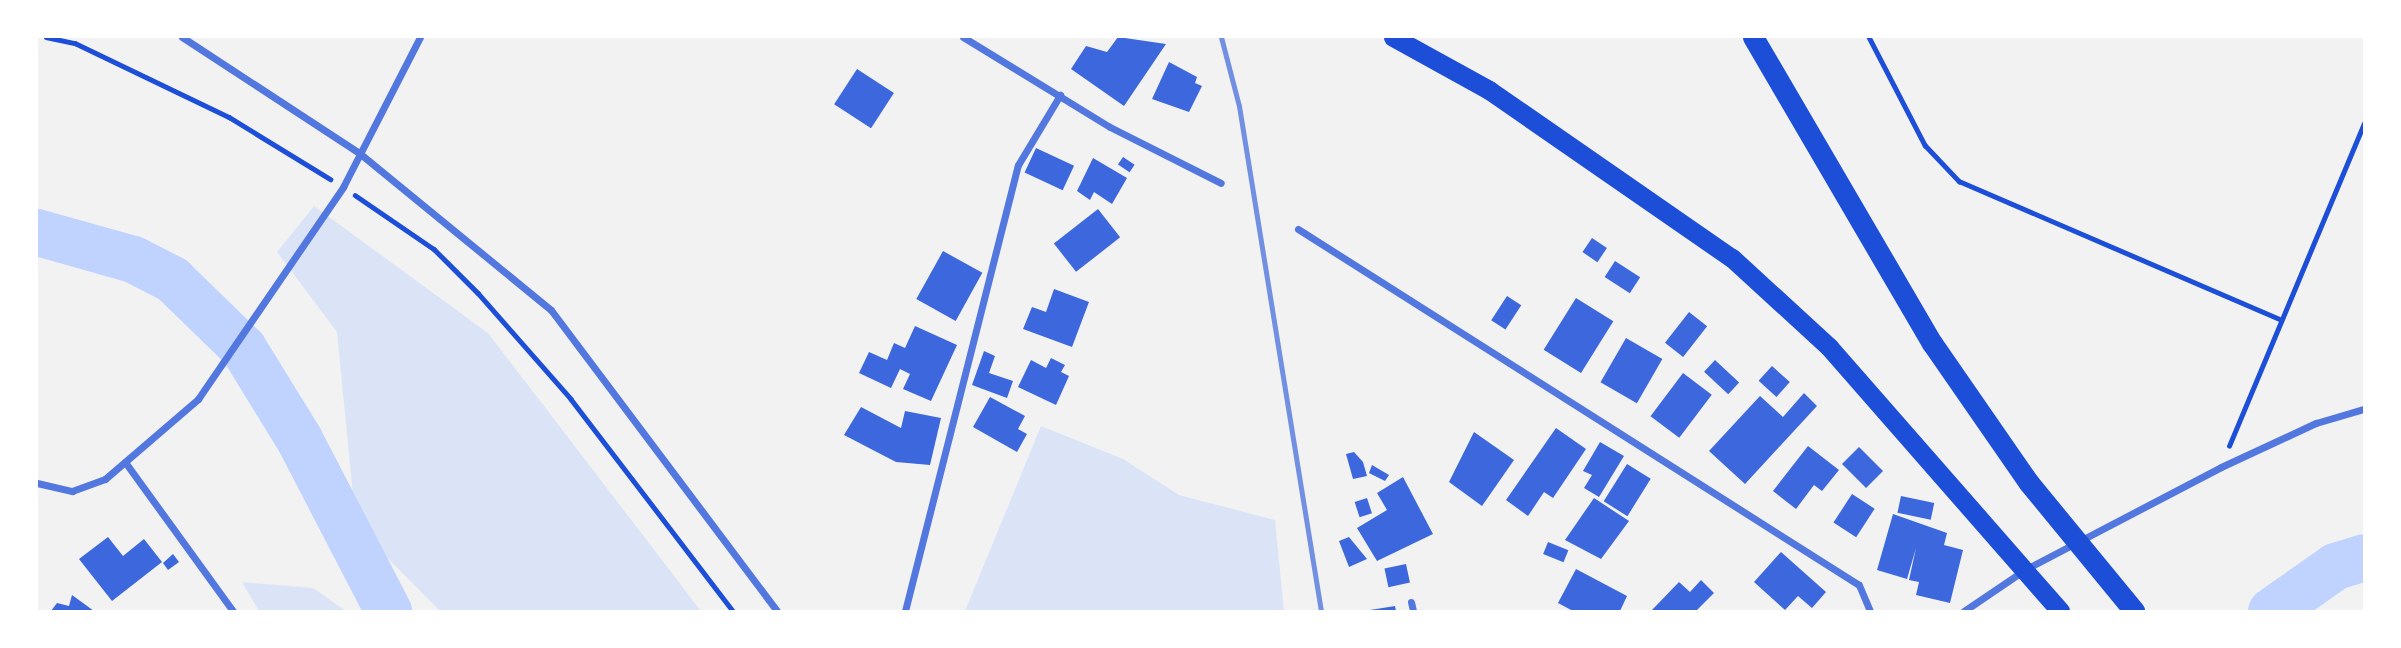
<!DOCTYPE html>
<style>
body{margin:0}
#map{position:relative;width:2401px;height:648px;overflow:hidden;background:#f2f2f2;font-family:Overpass,sans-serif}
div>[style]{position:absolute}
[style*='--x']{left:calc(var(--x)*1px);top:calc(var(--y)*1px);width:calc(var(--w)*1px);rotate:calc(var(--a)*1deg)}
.green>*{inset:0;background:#dbe4f7}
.river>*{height:47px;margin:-23.5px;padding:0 23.5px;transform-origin:23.5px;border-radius:23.5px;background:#bfd3fe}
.building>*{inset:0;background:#3d67dc;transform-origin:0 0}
.path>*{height:4.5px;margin:-2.25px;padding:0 2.25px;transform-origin:2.25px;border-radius:2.25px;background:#1d4ed8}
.minor>*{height:7px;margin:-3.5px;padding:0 3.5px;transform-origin:3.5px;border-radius:3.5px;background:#5277de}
.trunk>*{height:19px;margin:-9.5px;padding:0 9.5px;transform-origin:9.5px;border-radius:9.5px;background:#1d4ed8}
.motorway>*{height:21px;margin:-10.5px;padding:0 10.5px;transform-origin:10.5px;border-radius:10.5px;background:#1d4ed8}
.rail>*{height:5px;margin:-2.5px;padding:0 2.5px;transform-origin:2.5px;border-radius:2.5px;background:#7290e2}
span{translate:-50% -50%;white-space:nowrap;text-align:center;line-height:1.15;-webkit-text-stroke:5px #fff;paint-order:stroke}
.frame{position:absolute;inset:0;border:38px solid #fff;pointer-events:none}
</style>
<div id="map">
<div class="green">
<i style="clip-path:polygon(314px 206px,488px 333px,701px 611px,440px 611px,356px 526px,337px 332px,277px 252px)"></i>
<i style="clip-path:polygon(1041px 426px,1123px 459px,1179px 495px,1275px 520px,1284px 611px,965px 611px)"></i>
<i style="clip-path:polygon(242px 582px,313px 588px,346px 611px,259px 611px)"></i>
</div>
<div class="river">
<i style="--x:37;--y:232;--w:100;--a:15.7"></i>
<i style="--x:133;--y:259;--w:44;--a:27.1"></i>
<i style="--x:172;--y:279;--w:99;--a:44.2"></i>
<i style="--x:243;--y:348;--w:107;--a:58.4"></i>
<i style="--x:299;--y:439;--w:194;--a:62.6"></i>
<i style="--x:2271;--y:611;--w:78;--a:-35.1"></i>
<i style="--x:2335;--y:566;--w:30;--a:-17"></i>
</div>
<div class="building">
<i style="clip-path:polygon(1118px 37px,1166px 44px,1124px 106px,1071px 69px,1086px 46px,1107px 52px)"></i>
<i style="clip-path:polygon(1169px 62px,1197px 77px,1195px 83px,1202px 86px,1189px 112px,1152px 99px)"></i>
<i style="left:857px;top:69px;width:44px;height:42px;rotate:33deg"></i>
<i style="left:1036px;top:148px;width:42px;height:27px;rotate:25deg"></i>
<i style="left:1123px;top:157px;width:14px;height:9px;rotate:34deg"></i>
<i style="clip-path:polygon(1093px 158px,1127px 178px,1112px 204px,1094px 192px,1090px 200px,1077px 191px)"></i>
<i style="left:1098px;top:209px;width:36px;height:56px;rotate:52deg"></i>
<i style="left:1592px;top:238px;width:18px;height:17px;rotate:34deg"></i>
<i style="left:943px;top:251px;width:45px;height:55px;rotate:29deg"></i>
<i style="left:1615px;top:261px;width:30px;height:19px;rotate:33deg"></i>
<i style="clip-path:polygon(1054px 289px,1089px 302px,1072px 347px,1023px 329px,1032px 307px,1046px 312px)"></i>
<i style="left:1507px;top:296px;width:17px;height:29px;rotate:33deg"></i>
<i style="left:1576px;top:298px;width:44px;height:61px;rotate:32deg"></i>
<i style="left:1689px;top:312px;width:23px;height:39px;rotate:38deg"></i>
<i style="clip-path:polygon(915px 326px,957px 345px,931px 401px,903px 389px,910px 374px,900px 369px,891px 388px,859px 373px,869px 352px,887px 360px,894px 343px,905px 348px)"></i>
<i style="left:1626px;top:338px;width:42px;height:51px;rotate:30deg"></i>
<i style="clip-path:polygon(984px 351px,995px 356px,989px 373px,1013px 381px,1007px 398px,972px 385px)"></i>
<i style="clip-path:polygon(1051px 358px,1065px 365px,1061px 372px,1069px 376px,1056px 405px,1018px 387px,1031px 360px,1046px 368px)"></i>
<i style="left:1715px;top:360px;width:33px;height:16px;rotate:43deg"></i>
<i style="left:1772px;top:366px;width:24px;height:20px;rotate:42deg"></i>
<i style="left:1683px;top:373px;width:36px;height:54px;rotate:37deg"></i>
<i style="clip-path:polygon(1804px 393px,1817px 406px,1745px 484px,1709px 451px,1760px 396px,1783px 417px)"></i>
<i style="clip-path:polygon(990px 397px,1025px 416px,1018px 429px,1027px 434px,1017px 452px,973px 427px)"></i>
<i style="clip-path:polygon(861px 407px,901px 428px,905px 411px,941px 418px,930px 465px,896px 462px,844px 435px)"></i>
<i style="clip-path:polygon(1556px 428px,1586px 449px,1553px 498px,1544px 492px,1528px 516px,1506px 500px)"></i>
<i style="clip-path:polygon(1474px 432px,1514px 460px,1482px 506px,1449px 482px)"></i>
<i style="clip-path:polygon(1600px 442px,1624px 456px,1599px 497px,1584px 488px,1592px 475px,1583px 471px)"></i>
<i style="clip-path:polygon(1808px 446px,1839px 470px,1822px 491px,1814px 485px,1796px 509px,1773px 491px)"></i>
<i style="left:1859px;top:447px;width:34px;height:24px;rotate:45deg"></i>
<i style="clip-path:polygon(1354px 452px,1363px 462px,1367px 476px,1353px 479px,1346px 454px)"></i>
<i style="left:1627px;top:464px;width:28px;height:44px;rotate:32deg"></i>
<i style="clip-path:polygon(1372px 465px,1389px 475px,1385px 481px,1369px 473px)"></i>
<i style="clip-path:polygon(1403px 477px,1433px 534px,1377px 561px,1357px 528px,1387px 510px,1377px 493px)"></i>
<i style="left:1852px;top:494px;width:27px;height:34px;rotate:33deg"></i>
<i style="left:1901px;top:496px;width:34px;height:17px;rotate:12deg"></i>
<i style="left:1367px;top:498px;width:16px;height:13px;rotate:72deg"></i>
<i style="clip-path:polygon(1594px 498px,1629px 521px,1601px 559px,1565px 540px)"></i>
<i style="clip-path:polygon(1893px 514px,1947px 533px,1944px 545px,1963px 550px,1950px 603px,1916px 595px,1919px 582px,1909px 580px,1916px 548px,1907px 579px,1877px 570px)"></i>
<i style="clip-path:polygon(108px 537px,123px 556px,144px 539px,162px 562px,112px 601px,79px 559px)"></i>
<i style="clip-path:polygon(1349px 537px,1367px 559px,1349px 567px,1339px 541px)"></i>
<i style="left:1548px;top:542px;width:22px;height:13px;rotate:22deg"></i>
<i style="clip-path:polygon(1781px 552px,1826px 592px,1812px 608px,1798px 596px,1785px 610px,1754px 582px)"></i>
<i style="clip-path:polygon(173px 554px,179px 562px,168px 570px,163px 563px)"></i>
<i style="left:1406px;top:564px;width:19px;height:22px;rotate:78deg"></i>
<i style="clip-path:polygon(1576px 569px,1627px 596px,1620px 611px,1573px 611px,1558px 603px)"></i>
<i style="clip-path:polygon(1701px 580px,1714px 593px,1696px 611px,1651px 611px,1679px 582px,1690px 592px)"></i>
<i style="clip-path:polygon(72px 595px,94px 611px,51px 611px,57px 603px,69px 606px)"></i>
<i style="clip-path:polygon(1395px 606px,1396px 611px,1370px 611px,1370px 610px)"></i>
</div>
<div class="path">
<i style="--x:46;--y:37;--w:30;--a:12"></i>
<i style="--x:75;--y:43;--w:171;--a:25.7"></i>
<i style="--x:229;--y:117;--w:119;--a:31.5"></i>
<i style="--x:1869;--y:37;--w:122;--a:62.6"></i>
<i style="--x:1925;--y:145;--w:50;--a:46.6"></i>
<i style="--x:1959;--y:181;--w:348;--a:23.3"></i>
<i style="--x:355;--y:195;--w:96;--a:34.4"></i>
<i style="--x:434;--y:249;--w:62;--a:45"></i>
<i style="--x:478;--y:293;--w:141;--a:48.7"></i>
<i style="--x:571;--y:399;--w:267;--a:52.6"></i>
<i style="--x:2229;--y:446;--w:349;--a:-67.3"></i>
</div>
<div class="minor">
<i style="--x:182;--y:37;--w:210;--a:33.2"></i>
<i style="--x:358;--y:152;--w:249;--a:39.3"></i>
<i style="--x:551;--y:310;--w:376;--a:53.1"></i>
<i style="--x:963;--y:37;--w:172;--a:31.5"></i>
<i style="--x:1110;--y:127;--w:124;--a:26.8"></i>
<i style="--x:1298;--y:229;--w:664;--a:32.4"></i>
<i style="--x:1859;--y:585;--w:28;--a:67"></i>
<i style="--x:125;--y:462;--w:184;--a:54.1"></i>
<i style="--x:37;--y:483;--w:36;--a:13"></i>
<i style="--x:72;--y:491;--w:35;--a:-20"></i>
<i style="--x:105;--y:479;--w:123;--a:-40.7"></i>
<i style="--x:198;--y:399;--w:257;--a:-55.6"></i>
<i style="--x:343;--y:187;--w:169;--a:-62.8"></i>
<i style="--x:1411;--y:602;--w:9;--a:77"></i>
<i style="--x:905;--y:611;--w:460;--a:-75.8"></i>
<i style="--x:1018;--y:165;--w:82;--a:-59"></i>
<i style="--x:1964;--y:611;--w:75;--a:-34.1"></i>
<i style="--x:2026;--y:569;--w:220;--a:-27.6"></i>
<i style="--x:2221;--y:467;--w:105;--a:-24.9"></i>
<i style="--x:2316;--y:423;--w:50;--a:-16.3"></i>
</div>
<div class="trunk">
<i style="--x:1393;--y:37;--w:110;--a:28.9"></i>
<i style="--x:1489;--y:90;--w:295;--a:34.7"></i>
<i style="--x:1732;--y:258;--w:132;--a:42.5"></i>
<i style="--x:1829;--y:347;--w:351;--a:48.8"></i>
</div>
<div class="motorway">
<i style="--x:1753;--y:37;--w:355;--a:59.7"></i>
<i style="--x:1932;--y:343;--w:170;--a:55.3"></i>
<i style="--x:2029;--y:483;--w:166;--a:50.6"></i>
</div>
<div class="rail">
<i style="--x:1221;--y:37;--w:71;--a:75.4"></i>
<i style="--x:1239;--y:106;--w:512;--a:80.78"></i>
</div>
<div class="frame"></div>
</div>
